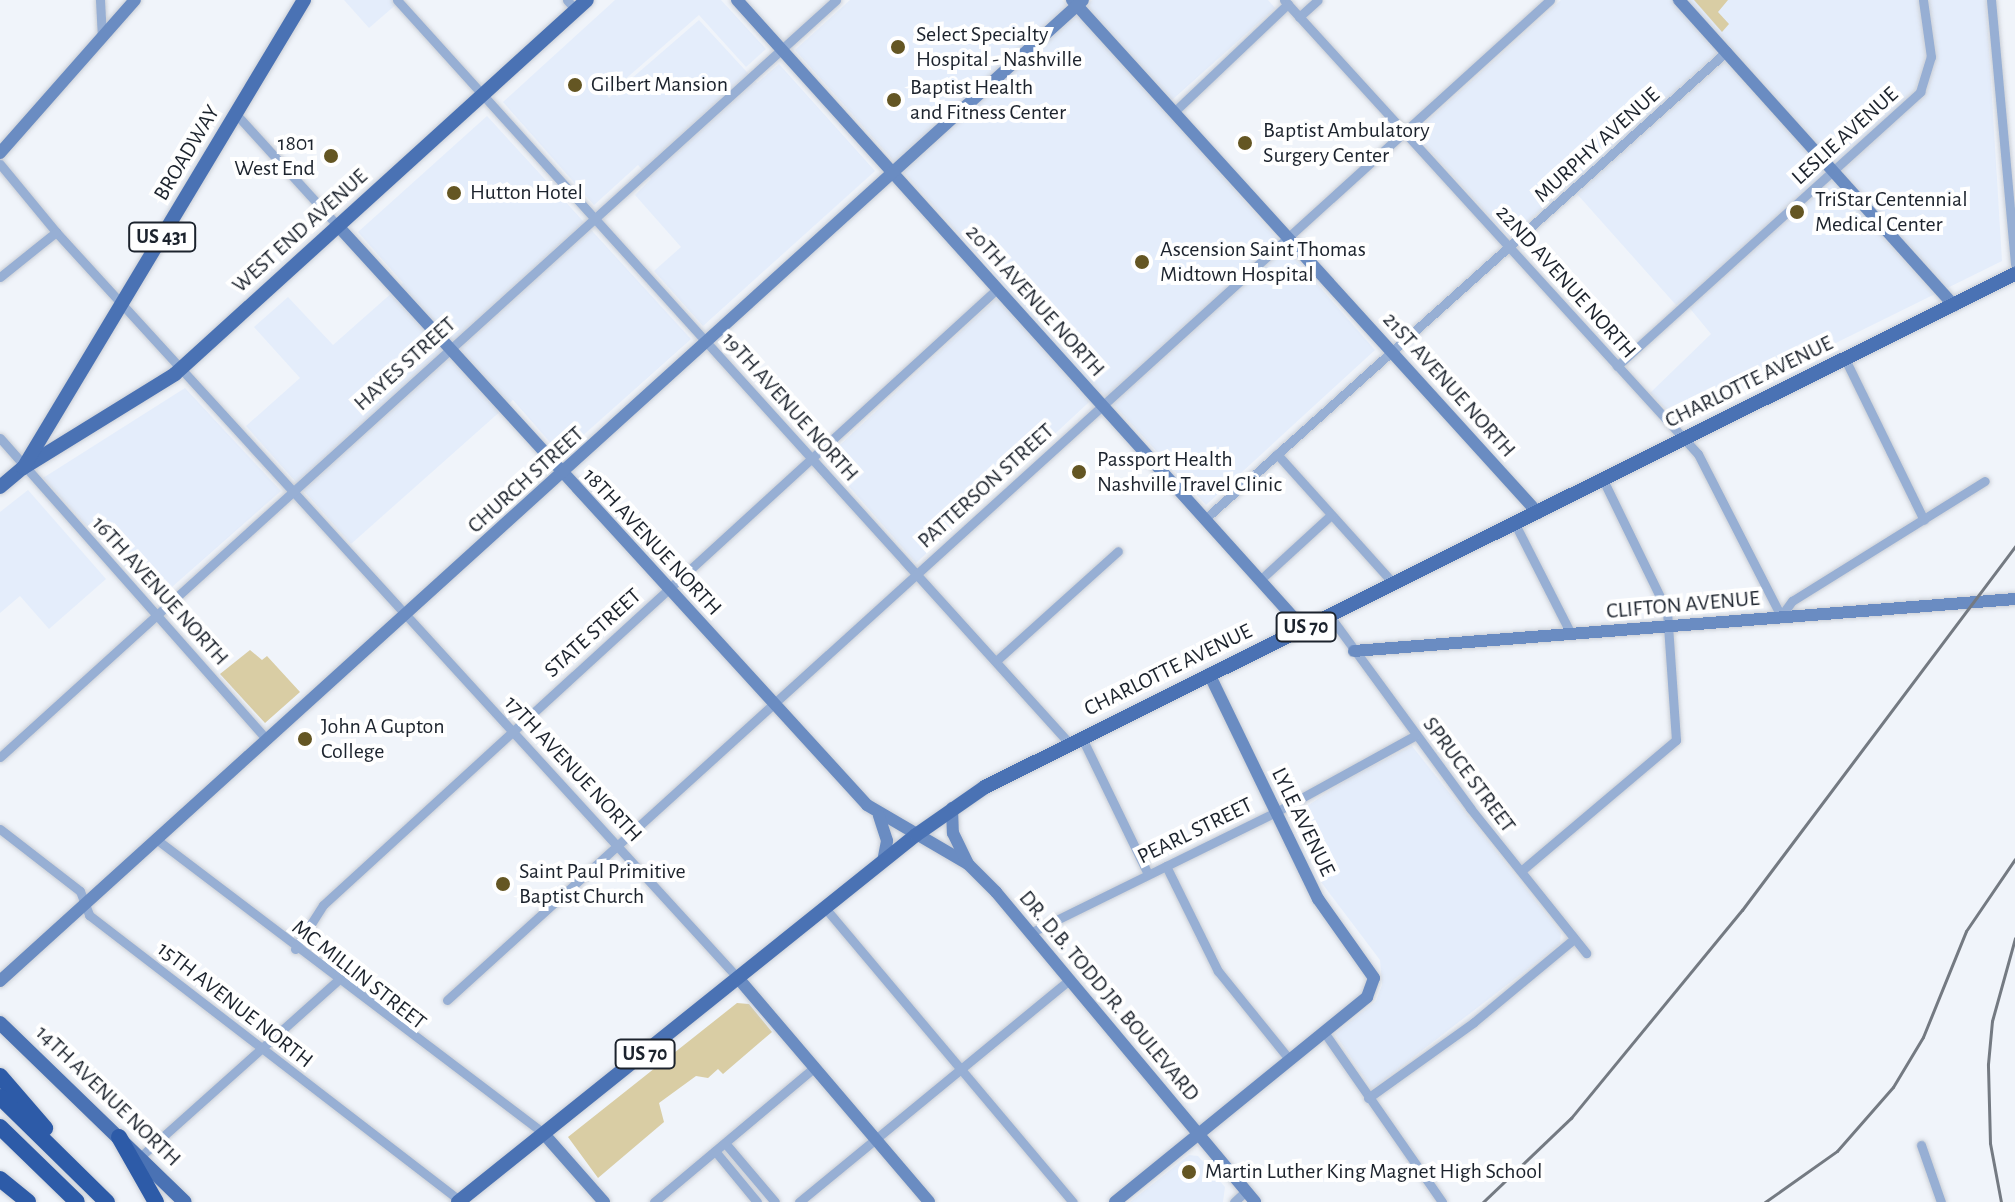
<!DOCTYPE html>
<style>
body{margin:0}
#map{position:relative;width:2015px;height:1202px;overflow:hidden;background:#f0f4fa;font-family:"Alegreya Sans",sans-serif}
div>[style]{position:absolute}
[style*='--x']{left:calc(var(--x)*1px);top:calc(var(--y)*1px);width:calc(var(--w)*1px);rotate:calc(var(--a)*1deg)}
.built>*{inset:0;background:#e4edfb}
.green>*{inset:0;background:#d9cda4}
.roads{filter:drop-shadow(0 0 2px #caced5) drop-shadow(0 0 2px #caced5)}
.street>*{height:9px;margin:-4.5px;padding:0 4.5px;transform-origin:4.5px;border-radius:4.5px;background:#97afd4}
.secondary>*{height:12px;margin:-6px;padding:0 6px;transform-origin:6px;border-radius:6px;background:#6a8cc2}
.primary>*{height:14px;margin:-7px;padding:0 7px;transform-origin:7px;border-radius:7px;background:#4a72b4}
.highway>*{height:16px;margin:-8px;padding:0 8px;transform-origin:8px;border-radius:8px;background:#2d5ba8}
.rail>*{height:3px;margin:-1.5px;padding:0 1.5px;transform-origin:1.5px;border-radius:1.5px;background:#747a82}
.dots>*{width:22px;height:22px;translate:-50% -50%;box-sizing:border-box;border:4px solid #fff;border-radius:50%}
span{translate:-50% -50%;white-space:nowrap;text-align:center;line-height:1.15;-webkit-text-stroke:8px #fff;paint-order:stroke}
.shield-label span{padding:2px 6px;background:#fff;border:2px solid;border-radius:6px;-webkit-text-stroke-width:0}
.shield-label{font-size:20px;color:#1c232d;font-weight:700}
.poi-label{font-size:22px;color:#1c232d}
.left{translate:0 -50%;text-align:left}
.right{translate:-100% -50%;text-align:right}
.street-label{font-size:22px;color:#1c232d}
</style>
<div id="map">
<div class="built">
<i style="clip-path:polygon(344px 0,397px 0,399px 2px,369px 28px)"></i>
<i style="clip-path:polygon(615px 0,721px 0,766px 49px,746px 67px,699px 15px,607px 95px,609px 98px,699px 20px,757px 83px,779px 64px,875px 171px,703px 326px,654px 271px,681px 247px,635px 195px,651px 179px,638px 165px,594px 205px,503px 102px)"></i>
<i style="clip-path:polygon(850px 0,1062px 0,1078px 17px,1092px 0,1268px 0,1275px 8px,1163px 108px,1375px 350px,1206px 505px,1101px 391px,916px 563px,825px 459px,1007px 288px,795px 50px)"></i>
<i style="clip-path:polygon(1561px 0,1986px 0,2002px 261px,1678px 421px,1650px 393px,1711px 334px,1683px 300px,1676px 305px,1569px 185px,1509px 238px,1414px 133px)"></i>
<i style="clip-path:polygon(487px 116px,691px 339px,561px 455px,513px 400px,351px 544px,246px 426px,300px 378px,254px 327px,288px 297px,333px 345px,403px 283px,358px 232px)"></i>
<i style="clip-path:polygon(185px 388px,281px 491px,156px 601px,43px 478px)"></i>
<i style="clip-path:polygon(28px 490px,106px 579px,49px 629px,20px 596px,0 613px,0 512px)"></i>
<i style="clip-path:polygon(1412px 746px,1561px 933px,1560px 944px,1372px 1089px,1335px 1034px,1376px 1001px,1382px 985px,1380px 960px,1321px 882px,1291px 817px,1350px 777px)"></i>
<i style="clip-path:polygon(1189px 1155px,1198px 1156px,1225px 1187px,1223px 1202px,1130px 1202px)"></i>
</div>
<div class="green">
<i style="clip-path:polygon(1694px 0,1728px 0,1718px 12px,1729px 24px,1722px 32px)"></i>
<i style="clip-path:polygon(250px 650px,262px 660px,267px 656px,300px 692px,265px 723px,220px 674px)"></i>
<i style="clip-path:polygon(737px 1003px,749px 1004px,772px 1032px,723px 1074px,718px 1069px,708px 1078px,696px 1076px,659px 1103px,664px 1122px,598px 1178px,568px 1137px)"></i>
</div>
<div class="roads">
<div class="street">
<i style="--x:100;--y:0;--w:35;--a:87"></i>
<i style="--x:397;--y:0;--w:1002;--a:47.87"></i>
<i style="--x:567;--y:0;--w:13;--a:48"></i>
<i style="--x:1284;--y:0;--w:614;--a:47.64"></i>
<i style="--x:1698;--y:454;--w:182;--a:62.9"></i>
<i style="--x:1781;--y:616;--w:19;--a:-54"></i>
<i style="--x:1792;--y:601;--w:227;--a:-31.9"></i>
<i style="--x:1991;--y:0;--w:265;--a:84.8"></i>
<i style="--x:1299;--y:17;--w:25;--a:-42"></i>
<i style="--x:1174;--y:112;--w:157;--a:-43.5"></i>
<i style="--x:236;--y:114;--w:151;--a:47.7"></i>
<i style="--x:0;--y:164;--w:88;--a:50.5"></i>
<i style="--x:56;--y:232;--w:1011;--a:47.57"></i>
<i style="--x:0;--y:277;--w:72;--a:-38.8"></i>
<i style="--x:1845;--y:359;--w:179;--a:63.9"></i>
<i style="--x:1617;--y:366;--w:409;--a:-42.1"></i>
<i style="--x:1920;--y:92;--w:37;--a:-73"></i>
<i style="--x:1931;--y:57;--w:58;--a:-98"></i>
<i style="--x:0;--y:438;--w:403;--a:48.5"></i>
<i style="--x:1277;--y:454;--w:173;--a:48"></i>
<i style="--x:1205;--y:519;--w:701;--a:-41.88"></i>
<i style="--x:1515;--y:524;--w:123;--a:63"></i>
<i style="--x:1260;--y:580;--w:96;--a:-42.5"></i>
<i style="--x:1329;--y:615;--w:239;--a:53.8"></i>
<i style="--x:1470;--y:808;--w:186;--a:51.3"></i>
<i style="--x:996;--y:661;--w:164;--a:-42"></i>
<i style="--x:1081;--y:736;--w:153;--a:64.1"></i>
<i style="--x:0;--y:757;--w:1128;--a:-42.16"></i>
<i style="--x:0;--y:829;--w:101;--a:37.8"></i>
<i style="--x:80;--y:891;--w:26;--a:69"></i>
<i style="--x:89;--y:915;--w:468;--a:37.6"></i>
<i style="--x:156;--y:839;--w:487;--a:37.2"></i>
<i style="--x:1166;--y:866;--w:117;--a:63.7"></i>
<i style="--x:1218;--y:971;--w:113;--a:51.1"></i>
<i style="--x:1521;--y:871;--w:203;--a:-40.2"></i>
<i style="--x:1676;--y:740;--w:129;--a:-94"></i>
<i style="--x:1667;--y:611;--w:146;--a:-116"></i>
<i style="--x:826;--y:909;--w:383;--a:49.9"></i>
<i style="--x:1030;--y:933;--w:274;--a:-26.2"></i>
<i style="--x:1276;--y:812;--w:160;--a:-28.8"></i>
<i style="--x:295;--y:949;--w:52;--a:-57.5"></i>
<i style="--x:323;--y:905;--w:913;--a:-42.43"></i>
<i style="--x:447;--y:1000;--w:1489;--a:-42.2"></i>
<i style="--x:1324;--y:1032;--w:207;--a:55.2"></i>
<i style="--x:1368;--y:1098;--w:130;--a:-35.6"></i>
<i style="--x:1474;--y:1022;--w:130;--a:-39.7"></i>
<i style="--x:725;--y:1143;--w:77;--a:49.7"></i>
<i style="--x:1921;--y:1145;--w:60;--a:70.7"></i>
<i style="--x:715;--y:1151;--w:66;--a:50.5"></i>
<i style="--x:140;--y:1157;--w:264;--a:-41.8"></i>
<i style="--x:654;--y:1202;--w:210;--a:-40"></i>
<i style="--x:799;--y:1202;--w:350;--a:-39.4"></i>
<i style="--x:1234;--y:1202;--w:16;--a:-43"></i>
</div>
<div class="secondary">
<i style="--x:737;--y:0;--w:845;--a:47.97"></i>
<i style="--x:1072;--y:0;--w:693;--a:47.75"></i>
<i style="--x:1679;--y:0;--w:411;--a:48"></i>
<i style="--x:0;--y:153;--w:204;--a:-48.6"></i>
<i style="--x:338;--y:226;--w:784;--a:47.58"></i>
<i style="--x:867;--y:805;--w:117;--a:30.3"></i>
<i style="--x:968;--y:864;--w:40;--a:45"></i>
<i style="--x:996;--y:892;--w:404;--a:50.1"></i>
<i style="--x:1354;--y:651;--w:663;--a:-4.5"></i>
<i style="--x:952;--y:808;--w:25;--a:88"></i>
<i style="--x:953;--y:833;--w:34;--a:64"></i>
<i style="--x:879;--y:816;--w:26;--a:72"></i>
<i style="--x:887;--y:841;--w:21;--a:101"></i>
<i style="--x:738;--y:978;--w:294;--a:49.5"></i>
<i style="--x:0;--y:981;--w:1461;--a:-42.17"></i>
<i style="--x:544;--y:1134;--w:91;--a:48.6"></i>
<i style="--x:1115;--y:1202;--w:325;--a:-39.1"></i>
<i style="--x:1367;--y:997;--w:20;--a:-70"></i>
<i style="--x:1374;--y:978;--w:97;--a:-125.3"></i>
<i style="--x:1318;--y:899;--w:250;--a:-115.8"></i>
</div>
<div class="primary">
<i style="--x:23;--y:468;--w:179;--a:-31.7"></i>
<i style="--x:175;--y:374;--w:556;--a:-42.23"></i>
<i style="--x:0;--y:487;--w:30;--a:-40"></i>
<i style="--x:23;--y:468;--w:546;--a:-59.02"></i>
<i style="--x:0;--y:1023;--w:257;--a:44.1"></i>
<i style="--x:458;--y:1202;--w:587;--a:-38.71"></i>
<i style="--x:916;--y:835;--w:84;--a:-34.8"></i>
<i style="--x:985;--y:787;--w:1151;--a:-26.48"></i>
</div>
<div class="highway">
<i style="--x:0;--y:1076;--w:69;--a:49.1"></i>
<i style="--x:0;--y:1097;--w:150;--a:44.5"></i>
<i style="--x:0;--y:1127;--w:107;--a:44.2"></i>
<i style="--x:119;--y:1137;--w:75;--a:60.4"></i>
<i style="--x:0;--y:1179;--w:36;--a:39"></i>
</div>
</div>
<div class="rail">
<i style="--x:1483;--y:1202;--w:122;--a:-43.7"></i>
<i style="--x:1571;--y:1118;--w:269;--a:-50.6"></i>
<i style="--x:1742;--y:910;--w:455;--a:-53.1"></i>
<i style="--x:1765;--y:1202;--w:88;--a:-35.3"></i>
<i style="--x:1837;--y:1151;--w:85;--a:-48.8"></i>
<i style="--x:1893;--y:1087;--w:58;--a:-59"></i>
<i style="--x:1923;--y:1037;--w:114;--a:-67.9"></i>
<i style="--x:1966;--y:931;--w:87;--a:-55.8"></i>
<i style="--x:2001;--y:1202;--w:60;--a:-100.6"></i>
<i style="--x:1990;--y:1143;--w:79;--a:-91.5"></i>
<i style="--x:1988;--y:1064;--w:43;--a:-84.7"></i>
<i style="--x:1992;--y:1021;--w:86;--a:-74.5"></i>
</div>
<div class="dots">
<i style="left:898px;top:47px;background:#645623"></i>
<i style="left:575px;top:85px;background:#645623"></i>
<i style="left:894px;top:100px;background:#645623"></i>
<i style="left:1245px;top:143px;background:#645623"></i>
<i style="left:331px;top:156px;background:#645623"></i>
<i style="left:454px;top:193px;background:#645623"></i>
<i style="left:1797px;top:212px;background:#645623"></i>
<i style="left:1142px;top:262px;background:#645623"></i>
<i style="left:1079px;top:472px;background:#645623"></i>
<i style="left:305px;top:739px;background:#645623"></i>
<i style="left:503px;top:884px;background:#645623"></i>
<i style="left:1189px;top:1172px;background:#645623"></i>
</div>
<div class="shield-label">
<span style="left:162px;top:237px">US 431</span>
<span style="left:1306px;top:627px">US 70</span>
<span style="left:645px;top:1054px">US 70</span>
</div>
<div class="poi-label">
<span class="left" style="left:916px;top:47px">Select Specialty<br>Hospital - Nashville</span>
<span class="left" style="left:591px;top:85px">Gilbert Mansion</span>
<span class="left" style="left:910px;top:100px">Baptist Health<br>and Fitness Center</span>
<span class="left" style="left:1263px;top:143px">Baptist Ambulatory<br>Surgery Center</span>
<span class="right" style="left:315px;top:156px">1801<br>West End</span>
<span class="left" style="left:470px;top:193px">Hutton Hotel</span>
<span class="left" style="left:1815px;top:212px">TriStar Centennial<br>Medical Center</span>
<span class="left" style="left:1160px;top:262px">Ascension Saint Thomas<br>Midtown Hospital</span>
<span class="left" style="left:1097px;top:472px">Passport Health<br>Nashville Travel Clinic</span>
<span class="left" style="left:321px;top:739px">John A Gupton<br>College</span>
<span class="left" style="left:519px;top:884px">Saint Paul Primitive<br>Baptist Church</span>
<span class="left" style="left:1205px;top:1172px">Martin Luther King Magnet High School</span>
</div>
<div class="street-label">
<span style="left:1845px;top:136px;rotate:-42deg">LESLIE AVENUE</span>
<span style="left:1597px;top:145px;rotate:-42deg">MURPHY AVENUE</span>
<span style="left:187px;top:153px;rotate:-59deg">BROADWAY</span>
<span style="left:300px;top:231px;rotate:-42deg">WEST END AVENUE</span>
<span style="left:1566px;top:282px;rotate:48deg">22ND AVENUE NORTH</span>
<span style="left:1035px;top:301px;rotate:48deg">20TH AVENUE NORTH</span>
<span style="left:405px;top:364px;rotate:-42deg">HAYES STREET</span>
<span style="left:1749px;top:382px;rotate:-26deg">CHARLOTTE AVENUE</span>
<span style="left:1449px;top:385px;rotate:48deg">21ST AVENUE NORTH</span>
<span style="left:790px;top:407px;rotate:48deg">19TH AVENUE NORTH</span>
<span style="left:526px;top:480px;rotate:-42deg">CHURCH STREET</span>
<span style="left:986px;top:486px;rotate:-42deg">PATTERSON STREET</span>
<span style="left:652px;top:542px;rotate:47deg">18TH AVENUE NORTH</span>
<span style="left:160px;top:591px;rotate:48deg">16TH AVENUE NORTH</span>
<span style="left:1683px;top:605px;rotate:-5deg">CLIFTON AVENUE</span>
<span style="left:593px;top:633px;rotate:-42deg">STATE STREET</span>
<span style="left:1168px;top:670px;rotate:-26deg">CHARLOTTE AVENUE</span>
<span style="left:573px;top:769px;rotate:47deg">17TH AVENUE NORTH</span>
<span style="left:1469px;top:775px;rotate:53deg">SPRUCE STREET</span>
<span style="left:1303px;top:822px;rotate:64deg">LYLE AVENUE</span>
<span style="left:1195px;top:831px;rotate:-26deg">PEARL STREET</span>
<span style="left:359px;top:975px;rotate:38deg">MC MILLIN STREET</span>
<span style="left:1109px;top:996px;rotate:50deg">DR. D.B. TODD JR. BOULEVARD</span>
<span style="left:235px;top:1005px;rotate:38deg">15TH AVENUE NORTH</span>
<span style="left:108px;top:1096px;rotate:44deg">14TH AVENUE NORTH</span>
</div>
</div>
